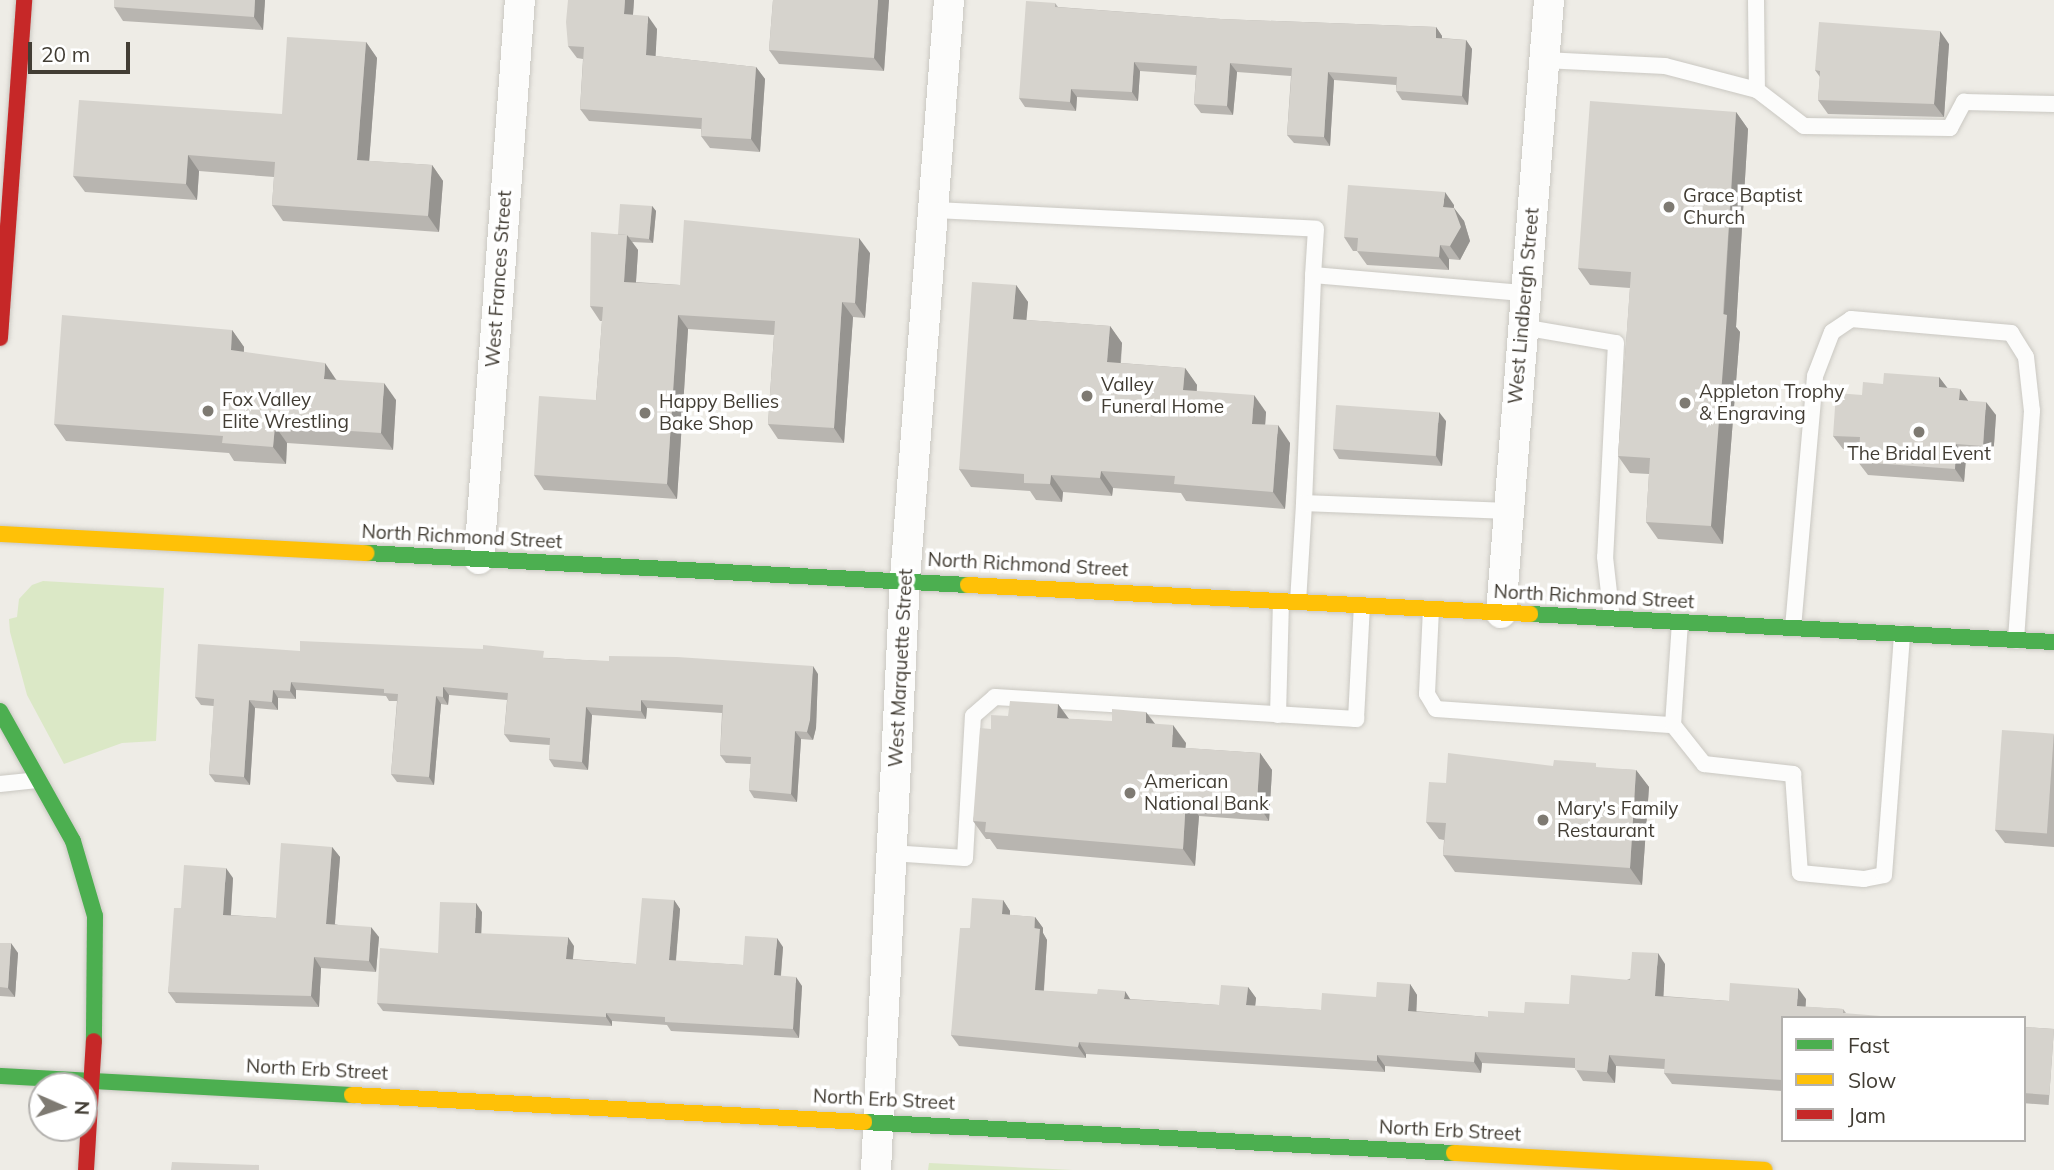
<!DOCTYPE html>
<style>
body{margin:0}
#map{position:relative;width:2054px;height:1170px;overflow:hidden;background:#eeece6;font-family:Mulish,sans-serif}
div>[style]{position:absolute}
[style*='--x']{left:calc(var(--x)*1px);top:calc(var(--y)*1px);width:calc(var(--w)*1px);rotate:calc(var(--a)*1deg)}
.green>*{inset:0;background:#dbe8c6}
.roads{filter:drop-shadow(0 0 2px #cac8c2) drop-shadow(0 0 2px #cac8c2)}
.lane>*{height:16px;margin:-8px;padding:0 8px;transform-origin:8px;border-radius:8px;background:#fcfcfb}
.street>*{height:30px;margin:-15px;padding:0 15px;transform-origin:15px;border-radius:15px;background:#fcfcfb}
.fast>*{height:16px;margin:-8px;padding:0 8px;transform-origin:8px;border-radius:8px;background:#4caf50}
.slow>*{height:16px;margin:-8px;padding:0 8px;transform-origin:8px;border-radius:8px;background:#ffc107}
.jam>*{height:16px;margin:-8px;padding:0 8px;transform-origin:8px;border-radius:8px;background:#c62828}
.wall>*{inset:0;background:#b8b5b0;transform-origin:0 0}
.shaded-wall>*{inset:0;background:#969490}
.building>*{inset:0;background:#d6d3cd;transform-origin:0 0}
.dots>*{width:19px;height:19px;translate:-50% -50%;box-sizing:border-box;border:4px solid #fff;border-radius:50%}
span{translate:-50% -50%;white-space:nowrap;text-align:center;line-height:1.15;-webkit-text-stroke:7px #fff;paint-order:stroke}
.poi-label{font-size:19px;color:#423d34}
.left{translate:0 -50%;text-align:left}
.street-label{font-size:19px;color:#423d34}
.legend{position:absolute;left:1781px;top:1016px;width:245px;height:126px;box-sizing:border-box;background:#fff;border:2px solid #b3b1ae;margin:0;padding:9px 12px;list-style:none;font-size:21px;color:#423d34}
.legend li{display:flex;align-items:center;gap:14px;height:35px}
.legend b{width:35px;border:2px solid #b3b1ae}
.north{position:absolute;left:28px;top:1072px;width:70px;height:70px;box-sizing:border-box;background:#fff;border:2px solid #b3b1ae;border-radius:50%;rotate:93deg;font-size:19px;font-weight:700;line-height:28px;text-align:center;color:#423d34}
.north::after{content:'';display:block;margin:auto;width:24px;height:32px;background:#7e7a72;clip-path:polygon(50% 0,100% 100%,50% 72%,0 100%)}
.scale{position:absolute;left:28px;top:42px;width:102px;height:32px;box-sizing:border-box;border:4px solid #423d34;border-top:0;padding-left:9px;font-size:21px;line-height:24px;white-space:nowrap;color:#423d34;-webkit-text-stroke:5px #fff;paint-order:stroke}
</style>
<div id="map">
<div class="green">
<i style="clip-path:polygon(43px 581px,164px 588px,156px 741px,122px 743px,64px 764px,27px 695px,10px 632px,9px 619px,17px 617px,19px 599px,32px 585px)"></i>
<i style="clip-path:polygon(929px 1163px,1073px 1170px,928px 1170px)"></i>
</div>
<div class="roads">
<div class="lane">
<i style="--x:1756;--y:0;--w:90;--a:89.4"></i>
<i style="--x:1757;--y:90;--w:59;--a:37.5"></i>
<i style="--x:1804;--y:126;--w:146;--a:0.8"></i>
<i style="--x:1950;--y:128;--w:30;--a:-62"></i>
<i style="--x:1964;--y:102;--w:90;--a:1.3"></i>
<i style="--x:1544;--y:60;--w:121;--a:2.8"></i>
<i style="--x:1665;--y:66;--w:95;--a:14.6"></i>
<i style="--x:933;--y:210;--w:383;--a:2.8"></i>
<i style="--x:1316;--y:229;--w:46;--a:93.7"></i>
<i style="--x:1313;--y:275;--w:213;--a:4.9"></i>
<i style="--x:1522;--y:327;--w:95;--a:9.7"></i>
<i style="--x:1616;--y:343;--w:214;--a:92.9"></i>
<i style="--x:1605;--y:557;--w:62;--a:83.6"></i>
<i style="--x:1304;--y:503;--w:228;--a:-87.7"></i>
<i style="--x:1298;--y:602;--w:99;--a:-86.5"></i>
<i style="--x:1304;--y:503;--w:204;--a:2.2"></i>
<i style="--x:1431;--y:609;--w:85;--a:92.7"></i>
<i style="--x:1427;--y:694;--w:17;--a:59"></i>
<i style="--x:1436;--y:709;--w:238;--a:3.9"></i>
<i style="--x:1673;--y:725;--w:50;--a:51.5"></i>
<i style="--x:1704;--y:764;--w:90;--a:6.4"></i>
<i style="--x:1793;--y:774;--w:99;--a:86"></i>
<i style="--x:1800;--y:873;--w:64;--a:5.4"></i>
<i style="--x:1864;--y:879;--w:20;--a:-11"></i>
<i style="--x:1884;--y:875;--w:242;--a:-85.7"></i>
<i style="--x:1793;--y:628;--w:253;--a:-85"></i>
<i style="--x:1815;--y:376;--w:47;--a:-68.9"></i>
<i style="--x:1832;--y:332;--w:23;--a:-34"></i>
<i style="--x:1851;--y:319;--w:161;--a:5"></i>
<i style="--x:2011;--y:333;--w:28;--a:58"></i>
<i style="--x:2026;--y:357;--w:54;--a:83.7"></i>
<i style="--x:2032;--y:411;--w:230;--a:94"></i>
<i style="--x:1278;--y:715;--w:114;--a:-88.5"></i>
<i style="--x:1673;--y:725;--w:103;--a:-86.1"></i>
<i style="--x:0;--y:784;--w:37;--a:-6"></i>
<i style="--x:891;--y:853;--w:74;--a:3.9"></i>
<i style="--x:965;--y:858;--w:142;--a:-86.8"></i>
<i style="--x:973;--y:716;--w:29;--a:-41"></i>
<i style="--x:995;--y:697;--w:362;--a:3.5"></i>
<i style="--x:1356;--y:719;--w:114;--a:-87"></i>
</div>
<div class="street">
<i style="--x:479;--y:559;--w:561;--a:-85.81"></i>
<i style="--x:1501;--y:613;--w:615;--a:-85.52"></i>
<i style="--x:876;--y:1170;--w:592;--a:-87.19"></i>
<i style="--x:905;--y:579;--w:581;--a:-85.65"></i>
</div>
<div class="fast">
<i style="--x:367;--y:553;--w:602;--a:3.05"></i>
<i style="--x:1530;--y:614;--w:525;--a:3.06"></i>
<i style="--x:0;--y:711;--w:149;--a:60.7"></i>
<i style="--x:73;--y:841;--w:78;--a:73.7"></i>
<i style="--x:95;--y:916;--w:125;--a:90.5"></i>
<i style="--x:0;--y:1076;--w:353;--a:3.1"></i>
<i style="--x:864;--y:1122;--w:591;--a:3.01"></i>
</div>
<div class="slow">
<i style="--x:0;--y:534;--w:367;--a:3"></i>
<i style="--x:968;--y:585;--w:563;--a:2.95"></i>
<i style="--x:352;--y:1095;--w:513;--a:3.02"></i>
<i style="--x:1454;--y:1153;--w:311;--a:3.1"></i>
</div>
<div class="jam">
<i style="--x:0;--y:338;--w:339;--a:-85.9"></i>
<i style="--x:86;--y:1170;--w:129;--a:-86.5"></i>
</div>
</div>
<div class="wall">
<i style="clip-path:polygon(114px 0,265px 0,263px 30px,123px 21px,114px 7px)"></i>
<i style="clip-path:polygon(568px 0,634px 0,633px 15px,657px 29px,655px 56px,756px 67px,765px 79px,760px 152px,710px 148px,701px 136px,701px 129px,589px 121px,580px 109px,583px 59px,577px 58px,568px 46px)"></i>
<i style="clip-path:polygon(773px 0,889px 0,884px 71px,779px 64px,769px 50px)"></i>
<i style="clip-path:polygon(1055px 3px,1058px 7px,1221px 19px,1436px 27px,1442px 36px,1442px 38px,1466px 40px,1472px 49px,1468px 105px,1402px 100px,1396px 91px,1396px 85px,1334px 80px,1330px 146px,1294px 143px,1287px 135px,1291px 76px,1237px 72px,1233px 115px,1201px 113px,1194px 104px,1196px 75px,1140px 71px,1138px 101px,1077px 97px,1076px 111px,1025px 107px,1019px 98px)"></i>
<i style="clip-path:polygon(366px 42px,377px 58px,369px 161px,432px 165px,443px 181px,439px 232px,283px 221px,272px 205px,274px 177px,199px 171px,197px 200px,85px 192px,73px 176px,282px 114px)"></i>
<i style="clip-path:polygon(1949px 44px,1944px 117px,1828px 114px,1818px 100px,1820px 77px,1815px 70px)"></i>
<i style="clip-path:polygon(1736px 112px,1748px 129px,1736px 327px,1740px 332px,1723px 544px,1658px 539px,1646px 522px,1649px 474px,1630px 473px,1618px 456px,1630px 288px,1590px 285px,1578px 268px)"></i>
<i style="clip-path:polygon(1454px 205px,1454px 208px,1464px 221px,1470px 241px,1460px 260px,1449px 259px,1449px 270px,1367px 265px,1357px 251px,1353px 251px,1344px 237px)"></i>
<i style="clip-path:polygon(652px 206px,656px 211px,653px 243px,632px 242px,638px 250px,636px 282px,680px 285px,870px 253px,865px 318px,853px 317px,844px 443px,778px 439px,768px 424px,774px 335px,688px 329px,677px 499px,544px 490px,534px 475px,596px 400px,602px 321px,600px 321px,590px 306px,618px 234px)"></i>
<i style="clip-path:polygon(1016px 285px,1028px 302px,1026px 320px,1110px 326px,1122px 343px,1121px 363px,1185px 368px,1197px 385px,1197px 391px,1266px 412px,1265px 425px,1290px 443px,1285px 509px,1186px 501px,1181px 493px,1113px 488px,1112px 496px,1063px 492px,1062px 502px,1036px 500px,1030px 491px,971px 487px,959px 469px)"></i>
<i style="clip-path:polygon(232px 330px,244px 347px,244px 352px,337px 380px,396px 400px,393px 450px,287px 443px,286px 464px,234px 461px,229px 453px,66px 441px,54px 424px)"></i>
<i style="clip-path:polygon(1939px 377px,1947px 388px,1960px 389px,1968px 401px,1996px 415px,1993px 459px,1966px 458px,1964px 482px,1868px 475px,1858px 462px,1859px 450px,1843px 449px,1833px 436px,1862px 395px,1883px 384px)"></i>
<i style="clip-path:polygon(1446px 421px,1442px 466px,1339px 459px,1333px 449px)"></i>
<i style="clip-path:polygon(300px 651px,549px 658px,818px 674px,816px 728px,813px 740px,801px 739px,797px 802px,754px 798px,749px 790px,751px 764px,726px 763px,720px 755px,722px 713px,647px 708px,646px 719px,592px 715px,588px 770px,554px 767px,549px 759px,550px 745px,510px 742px,504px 734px,507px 700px,449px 695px,448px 705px,441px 704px,434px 785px,397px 782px,391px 774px,397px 701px,389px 701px,386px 696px,296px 690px,296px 699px,278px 698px,278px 710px,255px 708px,250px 785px,215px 782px,209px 774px,214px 706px,201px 705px,195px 697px)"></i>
<i style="clip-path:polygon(1058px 704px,1069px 719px,1155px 724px,1186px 743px,1185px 748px,1260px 753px,1272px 770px,1269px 821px,1199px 816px,1195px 866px,997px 849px,990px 839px,986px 839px,973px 821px,991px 729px)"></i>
<i style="clip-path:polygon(2054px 734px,2054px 847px,2005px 843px,1995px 830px)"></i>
<i style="clip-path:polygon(1553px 766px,1636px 770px,1649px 787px,1642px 885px,1455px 872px,1443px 855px,1444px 840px,1439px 839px,1426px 822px,1446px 783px)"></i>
<i style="clip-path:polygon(332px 847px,340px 857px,335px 924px,379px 937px,376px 972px,321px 968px,319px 1007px,176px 1003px,168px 992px,181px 908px,233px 878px,231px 915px,276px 918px)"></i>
<i style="clip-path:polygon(674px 900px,680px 909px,676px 961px,743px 965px,783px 947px,781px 976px,802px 986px,799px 1038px,671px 1031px,667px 1025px,612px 1021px,612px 1026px,383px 1011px,377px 1003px,438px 953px,482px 912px,481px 934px,574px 946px,573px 959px,636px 964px)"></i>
<i style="clip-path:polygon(1003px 900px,1010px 911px,1010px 915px,1035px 917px,1043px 928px,1043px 933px,1047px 940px,1044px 991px,1130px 999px,1219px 1005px,1248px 987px,1256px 998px,1255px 1006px,1321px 1010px,1376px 997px,1410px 984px,1417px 995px,1416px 1011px,1488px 1017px,1524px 1013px,1569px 1004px,1665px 964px,1663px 996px,1729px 1001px,1806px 999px,1805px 1007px,1843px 1009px,1846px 1013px,1783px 1018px,1783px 1091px,1672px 1084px,1664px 1073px,1665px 1069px,1616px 1066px,1615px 1083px,1583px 1081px,1575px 1068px,1482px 1063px,1481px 1073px,1385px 1066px,1385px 1072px,1086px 1054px,1086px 1058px,959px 1046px,951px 1035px,970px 928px)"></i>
<i style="clip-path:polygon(0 943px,18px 953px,15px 997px,0 996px)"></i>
<i style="left:2024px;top:1027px;width:30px;height:76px;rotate:4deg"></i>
</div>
<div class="shaded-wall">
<i style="clip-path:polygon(255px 0,265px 0,263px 30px,254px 17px)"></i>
<i style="clip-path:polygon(625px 0,634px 0,632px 27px,624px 14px)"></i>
<i style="clip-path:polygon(878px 0,889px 0,884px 71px,874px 58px)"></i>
<i style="clip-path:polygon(648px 16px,657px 29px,655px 68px,646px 55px)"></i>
<i style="clip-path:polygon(1436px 27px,1442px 36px,1442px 47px,1436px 38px)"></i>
<i style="clip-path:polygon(1940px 31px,1949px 44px,1944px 117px,1934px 104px)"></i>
<i style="clip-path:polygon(1466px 40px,1472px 49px,1468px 105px,1462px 96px)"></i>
<i style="clip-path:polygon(366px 42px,377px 58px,368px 176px,357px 160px)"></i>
<i style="clip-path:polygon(1134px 62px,1140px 71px,1138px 101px,1132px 92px)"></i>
<i style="clip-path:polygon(1230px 63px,1237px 72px,1233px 115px,1227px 106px)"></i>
<i style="clip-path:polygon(756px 67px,765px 79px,760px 152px,751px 139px)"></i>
<i style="clip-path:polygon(1328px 72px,1334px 80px,1330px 146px,1324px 137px)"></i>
<i style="clip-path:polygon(1071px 89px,1077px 97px,1076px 111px,1070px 102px)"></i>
<i style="clip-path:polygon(1736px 112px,1748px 129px,1736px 327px,1740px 332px,1723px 544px,1711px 526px)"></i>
<i style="clip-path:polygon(188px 155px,199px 171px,197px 200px,186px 184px)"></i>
<i style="clip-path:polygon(432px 165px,443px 181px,439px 232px,428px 216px)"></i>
<i style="clip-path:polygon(1445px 192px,1454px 205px,1453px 220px,1443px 207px)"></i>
<i style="clip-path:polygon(652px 206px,656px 211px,653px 243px,649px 239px)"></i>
<i style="clip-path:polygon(1454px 208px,1464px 221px,1470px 241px,1460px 260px,1450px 246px)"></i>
<i style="clip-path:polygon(627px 235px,638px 250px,635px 297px,624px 282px)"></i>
<i style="clip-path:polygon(859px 238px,870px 253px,865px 318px,855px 303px)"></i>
<i style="clip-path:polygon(1440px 245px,1449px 259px,1449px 270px,1439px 257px)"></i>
<i style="clip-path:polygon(1016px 285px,1028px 302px,1025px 336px,1013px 319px)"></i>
<i style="clip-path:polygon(842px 302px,853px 317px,844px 443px,834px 428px)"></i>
<i style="clip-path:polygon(678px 315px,688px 329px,677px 499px,667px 484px)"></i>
<i style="clip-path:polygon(1110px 326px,1122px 343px,1119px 379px,1107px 362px)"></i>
<i style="clip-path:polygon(232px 330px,244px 347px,243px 367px,231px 350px)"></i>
<i style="clip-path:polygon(325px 363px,337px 381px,324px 379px)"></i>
<i style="clip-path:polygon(1185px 368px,1197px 385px,1195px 407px,1183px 390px)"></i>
<i style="clip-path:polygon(1939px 377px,1949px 390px,1939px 387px)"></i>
<i style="clip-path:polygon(384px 383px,396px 400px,393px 450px,381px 433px)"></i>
<i style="clip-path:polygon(1960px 389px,1969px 402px,1959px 400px)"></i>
<i style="clip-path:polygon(1254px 395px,1266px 412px,1264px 441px,1252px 424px)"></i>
<i style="clip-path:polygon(1986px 402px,1996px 415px,1993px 459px,1983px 446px)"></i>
<i style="clip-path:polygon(1439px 412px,1446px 421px,1442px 466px,1436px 456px)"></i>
<i style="clip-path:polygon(1278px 425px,1290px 443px,1285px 509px,1273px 492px)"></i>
<i style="clip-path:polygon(275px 426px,287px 443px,286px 464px,273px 447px)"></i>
<i style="clip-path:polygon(1956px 444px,1966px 458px,1964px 482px,1955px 469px)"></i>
<i style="clip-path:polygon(1101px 471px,1113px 488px,1112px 496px,1100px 478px)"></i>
<i style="clip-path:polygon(1051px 475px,1063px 492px,1062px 502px,1050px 484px)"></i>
<i style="clip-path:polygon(813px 666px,818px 674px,816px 728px,813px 740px,807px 732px)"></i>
<i style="clip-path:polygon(291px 682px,296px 690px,296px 699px,290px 691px)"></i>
<i style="clip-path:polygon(443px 687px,449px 695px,448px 705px,443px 697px)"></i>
<i style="clip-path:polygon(273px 690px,278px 698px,278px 710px,272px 702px)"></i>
<i style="clip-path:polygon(436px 696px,441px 704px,434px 785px,429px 777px)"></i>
<i style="clip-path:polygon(249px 700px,255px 708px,250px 785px,244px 777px)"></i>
<i style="clip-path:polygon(641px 700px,647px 708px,646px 719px,641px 711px)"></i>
<i style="clip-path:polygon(1058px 704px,1071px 722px,1057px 718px)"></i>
<i style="clip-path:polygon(586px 707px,592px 715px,588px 770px,582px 762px)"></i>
<i style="clip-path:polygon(1146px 712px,1159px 729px,1146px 723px)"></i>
<i style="clip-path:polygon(1173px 725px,1186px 743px,1184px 764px,1172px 747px)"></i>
<i style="clip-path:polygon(795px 731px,801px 739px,797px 802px,791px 794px)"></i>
<i style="clip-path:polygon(1260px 753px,1272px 770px,1269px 821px,1257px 803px)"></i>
<i style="clip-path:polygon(1636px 770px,1649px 787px,1642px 885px,1630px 868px)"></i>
<i style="clip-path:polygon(1186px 798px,1199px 816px,1195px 866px,1183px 849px)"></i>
<i style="clip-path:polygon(332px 847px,340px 857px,334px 934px,326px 924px)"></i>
<i style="clip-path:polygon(226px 868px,233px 878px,230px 926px,223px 915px)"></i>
<i style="clip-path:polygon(674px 900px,680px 909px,675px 969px,669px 960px)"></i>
<i style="clip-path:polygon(1003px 900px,1010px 911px,1009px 926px,1002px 914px)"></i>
<i style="clip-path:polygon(476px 903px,482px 912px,481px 942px,475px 933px)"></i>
<i style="clip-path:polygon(1035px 917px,1043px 928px,1043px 933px,1047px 940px,1043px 1001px,1035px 990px)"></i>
<i style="clip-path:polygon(371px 927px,379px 937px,376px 972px,369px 961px)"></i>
<i style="clip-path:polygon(568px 937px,574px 946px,572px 967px,566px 959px)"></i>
<i style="clip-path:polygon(777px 938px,783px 947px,780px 984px,774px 975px)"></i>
<i style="clip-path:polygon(11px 943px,18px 953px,15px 997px,8px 988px)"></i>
<i style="clip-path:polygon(1658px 953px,1665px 964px,1663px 1007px,1655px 996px)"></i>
<i style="clip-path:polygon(314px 957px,321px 968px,319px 1007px,311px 996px)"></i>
<i style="clip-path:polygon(796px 977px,802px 986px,799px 1038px,793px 1029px)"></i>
<i style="clip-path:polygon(1410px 984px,1417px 995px,1416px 1022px,1408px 1011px)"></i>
<i style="clip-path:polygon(1248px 987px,1256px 998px,1254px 1017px,1246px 1005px)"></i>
<i style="clip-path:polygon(1798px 988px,1806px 999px,1805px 1017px,1797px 1006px)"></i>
<i style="clip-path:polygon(1125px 991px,1132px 1002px,1124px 999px)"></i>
<i style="clip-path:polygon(606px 1013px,612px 1021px,612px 1026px,606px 1017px)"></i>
<i style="clip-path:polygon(1079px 1042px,1086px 1054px,1086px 1058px,1078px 1047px)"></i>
<i style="clip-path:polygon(1475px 1052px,1482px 1063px,1481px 1073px,1474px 1062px)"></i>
<i style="clip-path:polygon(1377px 1055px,1385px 1066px,1385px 1072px,1377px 1061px)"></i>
<i style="clip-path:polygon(1609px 1055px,1616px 1066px,1615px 1083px,1607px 1072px)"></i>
</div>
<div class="building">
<i style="clip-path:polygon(114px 0,255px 0,254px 17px,114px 7px)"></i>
<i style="clip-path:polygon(568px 0,625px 0,624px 14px,648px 16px,646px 55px,756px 67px,751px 139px,701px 136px,702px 118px,580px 109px,584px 47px,568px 46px,566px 22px)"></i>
<i style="clip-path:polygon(773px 0,878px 0,874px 58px,769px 50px)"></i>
<i style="clip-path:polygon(1026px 1px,1055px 3px,1055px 7px,1221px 19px,1436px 27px,1436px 38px,1466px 40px,1462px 96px,1396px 91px,1397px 77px,1328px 72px,1324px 137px,1287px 135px,1292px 68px,1230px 63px,1227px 106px,1194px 104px,1197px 66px,1134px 62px,1132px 92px,1071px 89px,1070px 102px,1019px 98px)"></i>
<i style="clip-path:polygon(1819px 22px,1940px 31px,1934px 104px,1818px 100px,1820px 71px,1815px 70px)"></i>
<i style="clip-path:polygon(287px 37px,366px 42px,357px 160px,432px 165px,428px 216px,272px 205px,275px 162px,188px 155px,186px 184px,73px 176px,79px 100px,282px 114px)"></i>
<i style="clip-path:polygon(1590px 101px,1736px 112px,1723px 314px,1727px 315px,1711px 526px,1646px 522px,1650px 458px,1618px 456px,1631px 272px,1578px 268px)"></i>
<i style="clip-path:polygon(1348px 185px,1445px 192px,1443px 207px,1454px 208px,1461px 227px,1450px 246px,1440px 245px,1439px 257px,1357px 251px,1358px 238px,1344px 237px)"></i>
<i style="clip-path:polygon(620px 204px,652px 206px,649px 239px,629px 237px,627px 235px,618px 234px)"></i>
<i style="clip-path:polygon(684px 220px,859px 238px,855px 303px,842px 302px,834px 428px,768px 424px,775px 321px,678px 315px,667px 484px,534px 475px,539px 396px,596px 400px,603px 307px,590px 306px,591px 232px,627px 235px,624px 282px,680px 285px)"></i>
<i style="clip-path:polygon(972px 282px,1016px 285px,1013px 319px,1110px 326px,1107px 362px,1185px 368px,1183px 390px,1254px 395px,1252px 424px,1278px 425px,1273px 492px,1174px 484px,1175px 476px,1101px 471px,1100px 478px,1051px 475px,1050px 484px,1024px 483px,1024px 474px,959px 469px)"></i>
<i style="clip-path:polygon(62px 315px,232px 330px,231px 350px,325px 363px,324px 379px,384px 383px,381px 433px,275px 426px,273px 447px,222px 443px,223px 436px,54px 424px)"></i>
<i style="clip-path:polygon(1884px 373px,1939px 377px,1939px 387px,1960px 389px,1959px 400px,1986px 402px,1983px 446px,1956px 444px,1955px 469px,1858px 462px,1860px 437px,1833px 436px,1836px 393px,1862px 395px,1863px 382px,1883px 384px)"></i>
<i style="left:1336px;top:405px;width:103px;height:44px;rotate:4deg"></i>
<i style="clip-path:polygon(300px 641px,483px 649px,483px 645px,544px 651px,543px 658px,609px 661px,609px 656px,677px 657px,813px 666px,810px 720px,807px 732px,795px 731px,791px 794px,749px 790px,751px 757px,720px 755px,723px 705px,641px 700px,641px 711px,586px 707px,582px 762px,549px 759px,550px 738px,504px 734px,508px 693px,443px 687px,443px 697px,436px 696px,429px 777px,391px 774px,398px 694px,384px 693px,384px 689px,291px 682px,290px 691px,273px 690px,272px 702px,249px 700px,244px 777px,209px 774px,214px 699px,195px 697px,198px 644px,300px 651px)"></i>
<i style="clip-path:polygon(1010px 701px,1058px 704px,1057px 718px,1112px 721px,1112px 709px,1146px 712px,1146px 723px,1173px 725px,1172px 747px,1260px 753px,1257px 803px,1186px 798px,1183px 849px,985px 832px,986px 822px,973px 821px,980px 728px,991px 729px,991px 715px,1008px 716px)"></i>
<i style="left:2002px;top:730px;width:52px;height:100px;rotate:4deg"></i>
<i style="clip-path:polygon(1448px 753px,1553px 766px,1554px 760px,1596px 763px,1596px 767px,1636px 770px,1630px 868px,1443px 855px,1446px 823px,1426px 822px,1429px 782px,1446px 783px)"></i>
<i style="clip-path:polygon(281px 843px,332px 847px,326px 924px,371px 927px,369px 961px,314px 957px,311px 996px,168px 992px,174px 908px,181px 908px,184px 865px,226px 868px,223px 915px,276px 918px)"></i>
<i style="clip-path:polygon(642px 898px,674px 900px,669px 960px,743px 965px,745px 936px,777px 938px,774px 975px,796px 977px,793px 1029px,665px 1022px,665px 1017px,606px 1013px,606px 1017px,377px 1003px,380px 948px,438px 953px,440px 902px,476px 903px,475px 933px,568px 937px,566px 959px,636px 964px)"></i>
<i style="clip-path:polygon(972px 898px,1003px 900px,1002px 914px,1035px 917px,1034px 928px,1040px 929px,1035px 990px,1097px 994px,1098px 989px,1125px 991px,1124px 999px,1219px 1005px,1221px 985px,1248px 987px,1246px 1005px,1321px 1010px,1322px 993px,1376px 997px,1377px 982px,1410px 984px,1408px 1011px,1488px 1017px,1488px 1011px,1524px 1013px,1525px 1002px,1569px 1004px,1571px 975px,1630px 980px,1632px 952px,1658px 953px,1655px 996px,1729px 1001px,1730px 983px,1798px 988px,1797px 1006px,1843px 1009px,1843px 1013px,1906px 1018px,1783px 1018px,1783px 1080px,1664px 1073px,1665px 1059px,1609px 1055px,1607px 1072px,1575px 1070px,1575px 1058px,1475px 1052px,1474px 1062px,1377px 1055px,1377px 1061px,1079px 1042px,1078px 1047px,951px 1035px,960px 928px,970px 928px)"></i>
<i style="clip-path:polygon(0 943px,11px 943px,8px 988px,0 987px)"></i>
<i style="left:2024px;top:1027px;width:30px;height:66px;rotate:4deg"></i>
<i style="clip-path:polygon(172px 1162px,259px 1165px,259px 1170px,171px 1170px)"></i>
</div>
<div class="dots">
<i style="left:1669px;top:207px;background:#7e7a72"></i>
<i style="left:1087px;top:396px;background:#7e7a72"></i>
<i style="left:1685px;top:403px;background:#7e7a72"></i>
<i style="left:208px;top:411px;background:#7e7a72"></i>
<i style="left:645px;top:413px;background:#7e7a72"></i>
<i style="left:1919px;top:432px;background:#7e7a72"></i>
<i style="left:1130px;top:793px;background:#7e7a72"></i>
<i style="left:1543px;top:820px;background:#7e7a72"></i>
</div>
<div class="poi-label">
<span class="left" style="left:1683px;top:207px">Grace Baptist<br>Church</span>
<span class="left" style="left:1101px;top:396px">Valley<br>Funeral Home</span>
<span class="left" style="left:1699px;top:403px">Appleton Trophy<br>&amp; Engraving</span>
<span class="left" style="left:222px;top:411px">Fox Valley<br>Elite Wrestling</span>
<span class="left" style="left:659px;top:413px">Happy Bellies<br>Bake Shop</span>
<span style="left:1919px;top:454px">The Bridal Event</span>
<span class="left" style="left:1144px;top:793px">American<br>National Bank</span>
<span class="left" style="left:1557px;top:820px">Mary's Family<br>Restaurant</span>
</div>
<div class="street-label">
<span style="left:499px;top:279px;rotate:-86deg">West Frances Street</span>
<span style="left:1524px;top:306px;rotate:-85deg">West Lindbergh Street</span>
<span style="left:462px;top:537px;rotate:3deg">North Richmond Street</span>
<span style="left:1028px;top:565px;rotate:3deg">North Richmond Street</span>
<span style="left:1594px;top:597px;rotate:3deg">North Richmond Street</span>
<span style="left:901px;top:668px;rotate:-87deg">West Marquette Street</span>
<span style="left:317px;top:1070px;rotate:3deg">North Erb Street</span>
<span style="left:884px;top:1100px;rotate:3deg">North Erb Street</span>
<span style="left:1450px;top:1131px;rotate:3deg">North Erb Street</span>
</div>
<ul class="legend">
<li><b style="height:9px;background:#4caf50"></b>Fast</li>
<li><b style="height:9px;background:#ffc107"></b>Slow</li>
<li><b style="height:9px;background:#c62828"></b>Jam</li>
</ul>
<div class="north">N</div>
<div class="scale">20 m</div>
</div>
